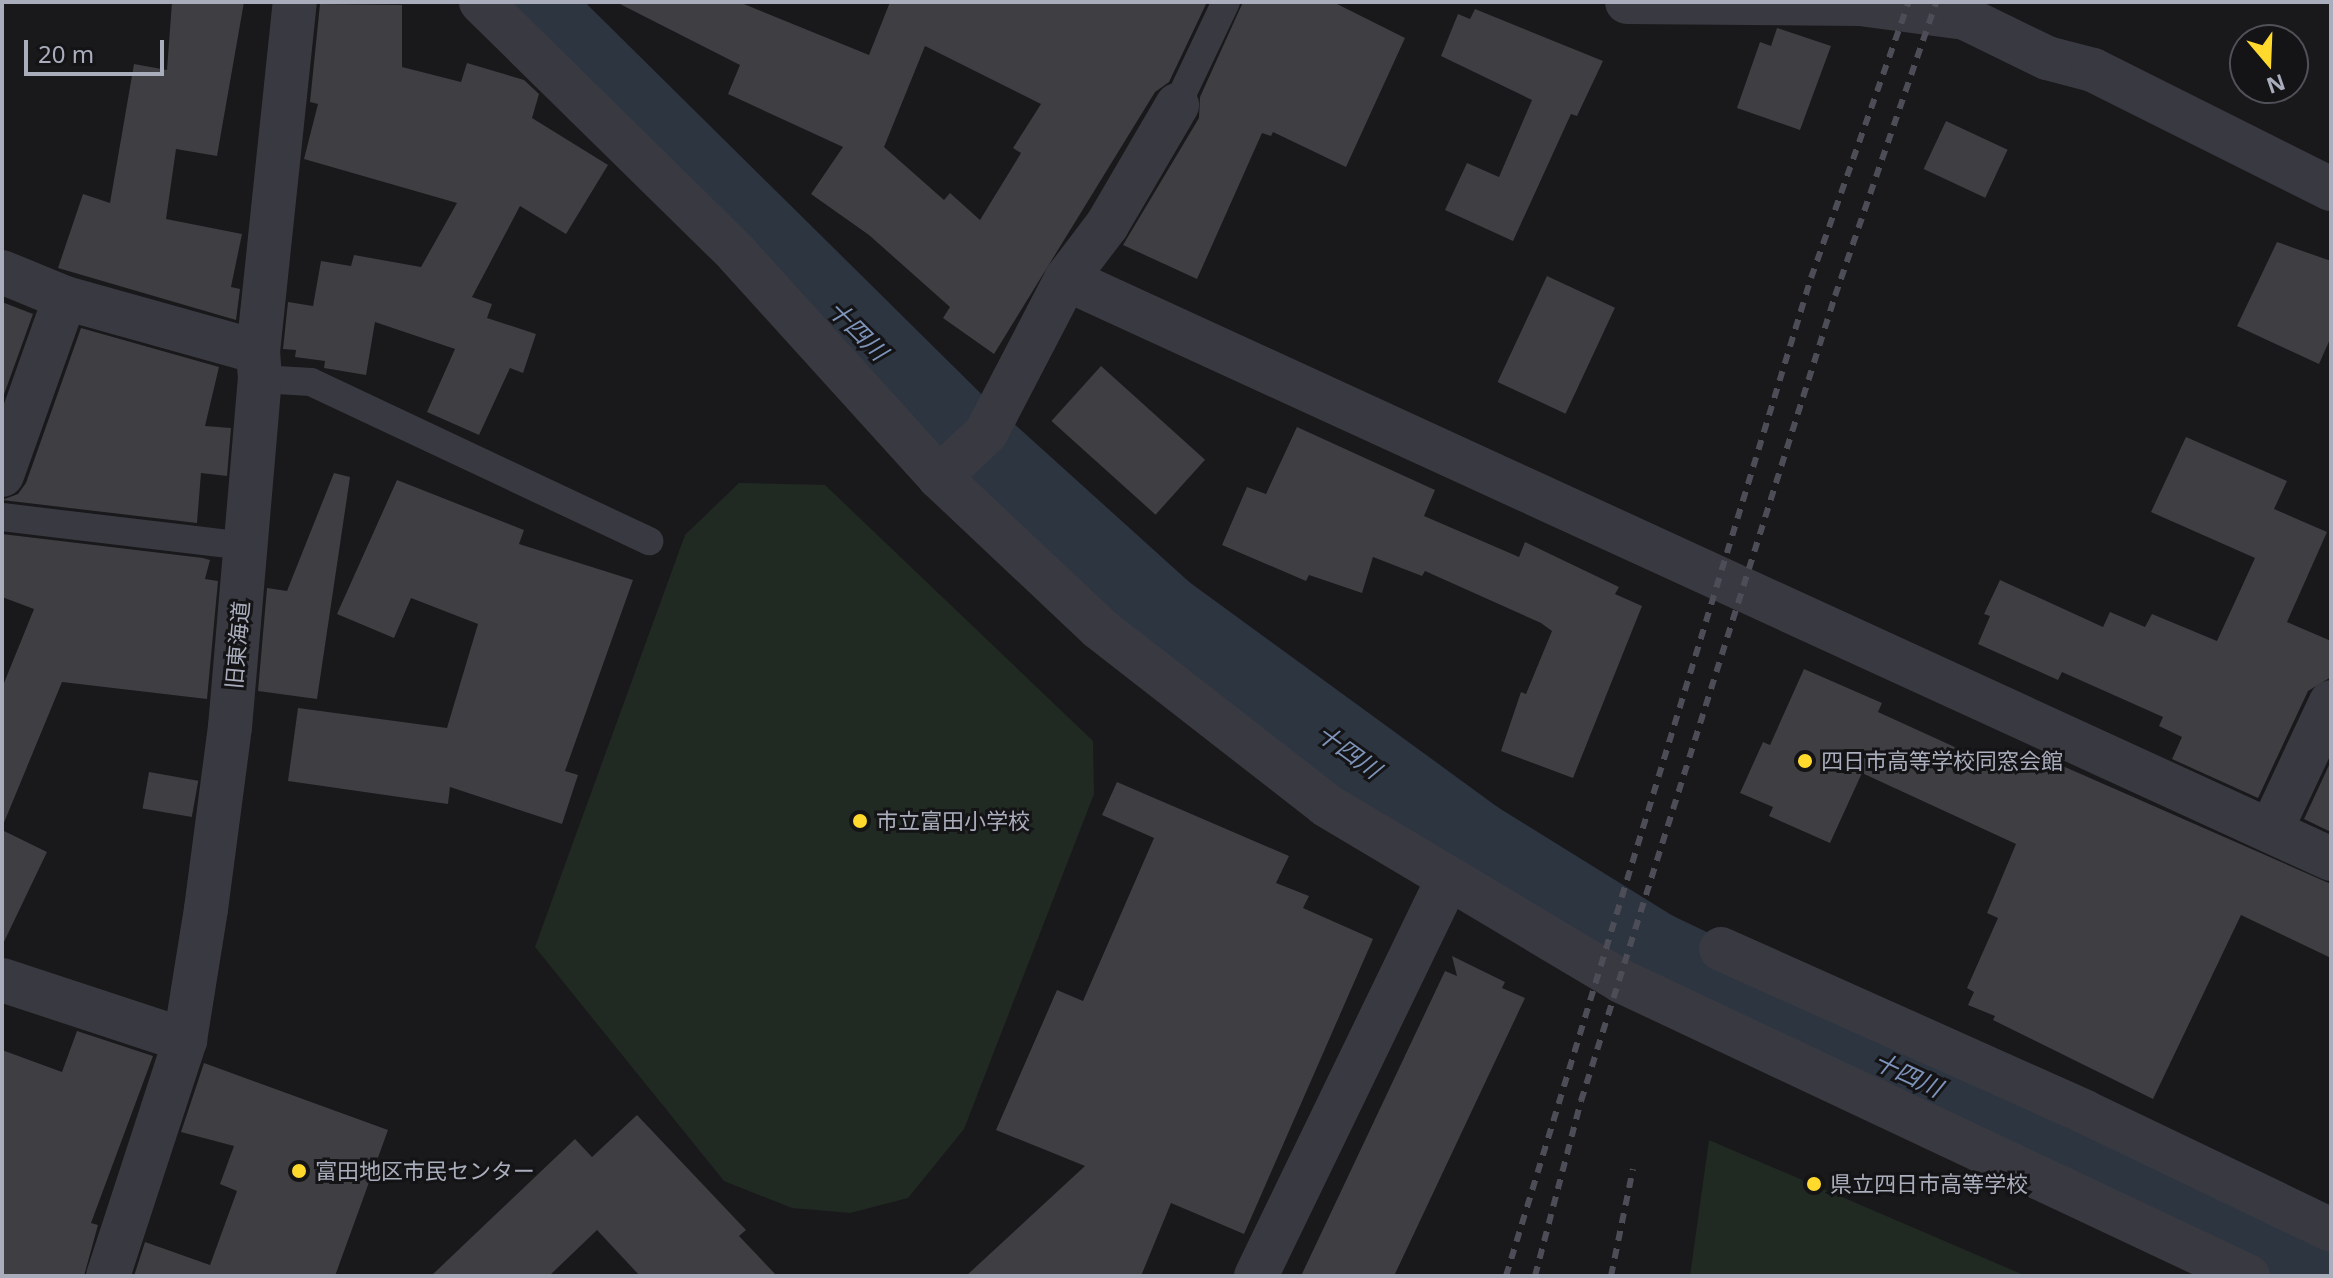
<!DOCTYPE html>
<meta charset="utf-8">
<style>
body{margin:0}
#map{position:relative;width:2333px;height:1278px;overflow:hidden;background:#19191b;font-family:"Noto Sans","Noto Sans JP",sans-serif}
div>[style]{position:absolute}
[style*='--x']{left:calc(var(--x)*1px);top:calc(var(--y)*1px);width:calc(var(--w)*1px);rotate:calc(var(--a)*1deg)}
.green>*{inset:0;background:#202a23}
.river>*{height:84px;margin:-42px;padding:0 42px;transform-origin:42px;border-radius:42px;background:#2d3541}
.building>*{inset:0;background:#3e3e43;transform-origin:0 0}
.service>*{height:28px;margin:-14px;padding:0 14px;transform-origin:14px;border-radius:14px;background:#393941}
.minor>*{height:44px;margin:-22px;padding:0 22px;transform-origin:22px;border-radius:22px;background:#393941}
.rail>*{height:6px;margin-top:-3px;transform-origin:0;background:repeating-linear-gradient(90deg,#4c4d56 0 10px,transparent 0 18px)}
.dots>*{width:22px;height:22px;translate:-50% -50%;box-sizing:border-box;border:4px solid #141416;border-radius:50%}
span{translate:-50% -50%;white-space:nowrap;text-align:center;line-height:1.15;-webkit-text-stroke:6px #141416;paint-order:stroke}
.street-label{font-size:22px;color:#aaadbc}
.poi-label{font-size:22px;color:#aaadbc}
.left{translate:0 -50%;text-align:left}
.water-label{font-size:24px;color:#7e94ba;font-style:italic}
.frame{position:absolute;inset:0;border:4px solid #aaadbc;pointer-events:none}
.north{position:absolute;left:2229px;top:24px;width:80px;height:80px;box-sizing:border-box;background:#141416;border:2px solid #505158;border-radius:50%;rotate:161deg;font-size:22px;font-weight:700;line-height:32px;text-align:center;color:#aaadbc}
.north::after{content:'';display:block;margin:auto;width:28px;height:36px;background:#ffda2d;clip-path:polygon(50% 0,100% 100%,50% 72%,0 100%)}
.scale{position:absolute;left:24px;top:40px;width:140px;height:36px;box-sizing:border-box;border:4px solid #aaadbc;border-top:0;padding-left:10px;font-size:24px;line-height:28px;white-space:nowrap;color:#aaadbc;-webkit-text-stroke:6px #141416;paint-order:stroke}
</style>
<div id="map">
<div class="green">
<i style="clip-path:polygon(739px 483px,825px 485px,1093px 741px,1094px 794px,964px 1129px,908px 1198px,850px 1213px,792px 1208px,724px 1181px,535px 947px,685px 535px)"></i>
<i style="clip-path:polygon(1709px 1140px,2026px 1276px,1690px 1276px)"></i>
</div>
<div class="river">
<i style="--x:525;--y:2;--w:605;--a:44.66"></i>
<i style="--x:955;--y:427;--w:280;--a:42.1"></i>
<i style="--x:1163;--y:615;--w:385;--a:36.1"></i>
<i style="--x:1474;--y:842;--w:211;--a:31.8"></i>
<i style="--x:1653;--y:953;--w:750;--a:25.34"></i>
</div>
<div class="building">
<i style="clip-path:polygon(172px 2px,244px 2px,217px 156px,176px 149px,166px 219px,242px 234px,231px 287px,240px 289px,236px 320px,58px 268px,83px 194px,110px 203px,134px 64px,167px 70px)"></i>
<i style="clip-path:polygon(evenodd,616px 2px,739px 2px,869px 55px,890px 2px,1207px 2px,1169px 82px,1155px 92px,994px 354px,943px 318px,950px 307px,869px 235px,811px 194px,843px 147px,728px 94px,740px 65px,616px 2px,925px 46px,1041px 104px,1013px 148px,1021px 153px,980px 220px,950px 193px,944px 200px,884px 147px,925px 46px)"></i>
<i style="clip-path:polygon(1243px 2px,1333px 2px,1405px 38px,1346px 167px,1273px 132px,1271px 136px,1262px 133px,1197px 279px,1123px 245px,1199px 118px,1200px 97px)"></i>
<i style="clip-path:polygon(320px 4px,402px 5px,402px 67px,461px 82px,467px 63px,524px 80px,539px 94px,532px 118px,608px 165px,566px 234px,520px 206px,472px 297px,492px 304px,487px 318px,536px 334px,523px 373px,510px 368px,479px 435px,427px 412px,455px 349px,375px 322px,366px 375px,324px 368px,325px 361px,295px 357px,296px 350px,283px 349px,288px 302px,313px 306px,321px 261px,351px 266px,354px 255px,421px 267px,457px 203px,304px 159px,318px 104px,310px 102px)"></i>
<i style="clip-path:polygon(1475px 9px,1603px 61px,1577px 116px,1571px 114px,1513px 241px,1445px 210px,1467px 163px,1499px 177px,1532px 100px,1441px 56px,1458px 14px,1470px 19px)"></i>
<i style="clip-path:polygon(1777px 28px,1831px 46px,1800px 130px,1737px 108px,1760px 42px,1771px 46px)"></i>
<i style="left:1946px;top:121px;width:68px;height:53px;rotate:25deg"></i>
<i style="clip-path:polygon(2277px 242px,2331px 261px,2331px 337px,2319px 364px,2237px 326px)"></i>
<i style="left:1547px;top:276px;width:75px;height:117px;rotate:25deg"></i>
<i style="clip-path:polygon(2px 302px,33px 314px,2px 400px)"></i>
<i style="clip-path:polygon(81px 328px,219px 367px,205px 426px,231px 428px,227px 476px,201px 473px,197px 523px,2px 500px,18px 494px,26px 483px)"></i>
<i style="left:1101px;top:366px;width:140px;height:74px;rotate:42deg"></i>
<i style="clip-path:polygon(1297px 427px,1435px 490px,1424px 516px,1519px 557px,1525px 542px,1619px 587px,1615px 594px,1642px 606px,1573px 778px,1501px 751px,1521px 692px,1526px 694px,1552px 631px,1541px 623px,1425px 571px,1422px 576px,1373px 557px,1362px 593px,1309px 575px,1306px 581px,1222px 545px,1247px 487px,1266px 494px)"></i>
<i style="clip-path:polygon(2186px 437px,2287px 481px,2274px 509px,2327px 532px,2287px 622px,2331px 641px,2331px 677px,2308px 691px,2258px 798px,2172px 759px,2182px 737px,2159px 726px,2163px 717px,2062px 672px,2058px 680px,1978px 644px,1990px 616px,1984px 614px,2000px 580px,2103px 627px,2110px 612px,2145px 627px,2152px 614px,2217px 641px,2255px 558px,2151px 512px)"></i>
<i style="clip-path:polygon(334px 473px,350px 477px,317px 699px,258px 691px,267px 588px,287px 591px)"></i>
<i style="clip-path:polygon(397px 480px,524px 530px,519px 544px,633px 580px,565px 771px,578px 775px,562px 824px,450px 787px,448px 804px,288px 781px,298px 708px,447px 728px,478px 624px,411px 598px,394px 638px,337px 614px)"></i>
<i style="clip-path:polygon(2px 534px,203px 558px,210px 560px,205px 579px,218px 581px,207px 699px,62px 682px,3px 825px,2px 688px,34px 609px,2px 597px)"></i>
<i style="clip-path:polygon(1804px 669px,1882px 703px,1878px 712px,2005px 770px,2015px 750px,2046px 767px,2049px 760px,2331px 884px,2331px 958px,2241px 915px,2153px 1099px,1993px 1020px,1995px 1016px,1968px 1005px,1974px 992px,1967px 988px,1998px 918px,1987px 913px,2016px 844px,1862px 773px,1830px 843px,1769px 816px,1773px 807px,1740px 793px,1763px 742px,1770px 745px)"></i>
<i style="clip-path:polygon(2331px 761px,2331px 832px,2304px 819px)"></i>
<i style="left:149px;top:772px;width:50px;height:37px;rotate:10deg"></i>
<i style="clip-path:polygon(1117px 782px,1289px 856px,1276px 883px,1309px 896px,1303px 908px,1373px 939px,1244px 1234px,1171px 1203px,1141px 1276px,966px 1276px,1085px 1166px,996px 1130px,1057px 990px,1083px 1001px,1154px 838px,1102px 815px)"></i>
<i style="clip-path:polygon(2px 830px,47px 852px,2px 946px)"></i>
<i style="clip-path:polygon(1452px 956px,1505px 982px,1502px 988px,1525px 998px,1394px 1276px,1301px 1276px,1445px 971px,1457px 976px)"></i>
<i style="clip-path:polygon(77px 1031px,153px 1056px,91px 1223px,98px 1225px,84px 1276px,2px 1276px,2px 1050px,62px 1072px)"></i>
<i style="clip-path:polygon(204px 1063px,388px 1130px,335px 1276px,134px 1276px,145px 1242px,210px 1265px,237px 1191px,220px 1184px,234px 1146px,181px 1132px)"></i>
<i style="clip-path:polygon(637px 1115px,746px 1230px,739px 1236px,777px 1276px,640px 1276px,597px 1230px,549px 1276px,431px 1276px,575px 1139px,592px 1157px)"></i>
</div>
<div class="service">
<i style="--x:1177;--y:105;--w:114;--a:-64.6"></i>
<i style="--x:260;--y:379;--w:51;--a:3.4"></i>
<i style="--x:311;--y:382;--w:374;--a:25.2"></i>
<i style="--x:2;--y:517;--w:245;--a:6.8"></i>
</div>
<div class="minor">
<i style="--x:481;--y:2;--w:359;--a:44.5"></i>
<i style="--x:737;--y:254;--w:301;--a:47.8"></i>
<i style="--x:939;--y:477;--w:220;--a:43.3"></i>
<i style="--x:1099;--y:628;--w:288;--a:37.9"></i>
<i style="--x:1326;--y:805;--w:344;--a:30.8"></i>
<i style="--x:1621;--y:981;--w:693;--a:25.2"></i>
<i style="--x:1627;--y:2;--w:233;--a:0.5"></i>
<i style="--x:1860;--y:4;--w:106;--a:7.6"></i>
<i style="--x:1965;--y:18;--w:91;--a:26"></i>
<i style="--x:2047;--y:58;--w:48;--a:14.6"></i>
<i style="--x:2093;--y:70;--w:266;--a:26.6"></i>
<i style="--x:2;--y:272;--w:68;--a:22.4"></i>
<i style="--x:65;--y:298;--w:200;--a:15.6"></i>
<i style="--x:1066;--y:279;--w:1392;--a:24.63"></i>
<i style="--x:2;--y:475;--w:188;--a:-70.4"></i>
<i style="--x:939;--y:477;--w:64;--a:-43.1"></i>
<i style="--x:986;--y:433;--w:174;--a:-62.5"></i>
<i style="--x:1066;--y:279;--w:68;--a:-52.8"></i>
<i style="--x:1107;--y:225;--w:139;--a:-59.7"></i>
<i style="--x:2271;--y:830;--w:141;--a:-64.9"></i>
<i style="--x:1721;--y:949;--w:399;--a:24.1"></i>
<i style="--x:2085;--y:1112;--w:273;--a:25.6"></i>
<i style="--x:2;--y:980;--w:193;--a:18.2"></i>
<i style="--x:108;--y:1276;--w:248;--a:-71.9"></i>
<i style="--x:185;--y:1040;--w:133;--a:-80.9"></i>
<i style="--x:206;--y:909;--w:184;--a:-82.5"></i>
<i style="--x:230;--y:727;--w:349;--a:-85.1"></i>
<i style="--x:260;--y:379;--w:27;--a:-94"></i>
<i style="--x:258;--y:352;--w:352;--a:-84"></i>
<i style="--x:1256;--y:1276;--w:439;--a:-64.2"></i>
</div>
<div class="rail">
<i style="--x:1506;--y:1276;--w:1044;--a:-73.01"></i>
<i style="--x:1811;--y:278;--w:293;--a:-70.5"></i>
<i style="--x:1535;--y:1276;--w:181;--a:-75.3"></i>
<i style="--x:1581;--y:1101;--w:844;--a:-72.49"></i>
<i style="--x:1835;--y:296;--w:311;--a:-71"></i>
<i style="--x:1611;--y:1276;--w:109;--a:-78.4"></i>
</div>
<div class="dots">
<i style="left:1805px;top:761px;background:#ffda2d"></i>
<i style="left:860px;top:821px;background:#ffda2d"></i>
<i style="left:299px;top:1171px;background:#ffda2d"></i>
<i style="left:1814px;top:1184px;background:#ffda2d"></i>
</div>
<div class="street-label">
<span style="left:237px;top:645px;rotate:-85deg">旧東海道</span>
</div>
<div class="poi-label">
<span class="left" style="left:1821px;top:761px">四日市高等学校同窓会館</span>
<span class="left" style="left:876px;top:821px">市立富田小学校</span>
<span class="left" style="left:315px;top:1171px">富田地区市民センター</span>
<span class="left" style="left:1830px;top:1184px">県立四日市高等学校</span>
</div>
<div class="water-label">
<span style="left:858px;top:330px;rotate:45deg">十四川</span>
<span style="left:1349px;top:751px;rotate:36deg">十四川</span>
<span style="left:1908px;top:1074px;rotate:25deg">十四川</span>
</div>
<div class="frame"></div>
<div class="north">N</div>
<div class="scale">20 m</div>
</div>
